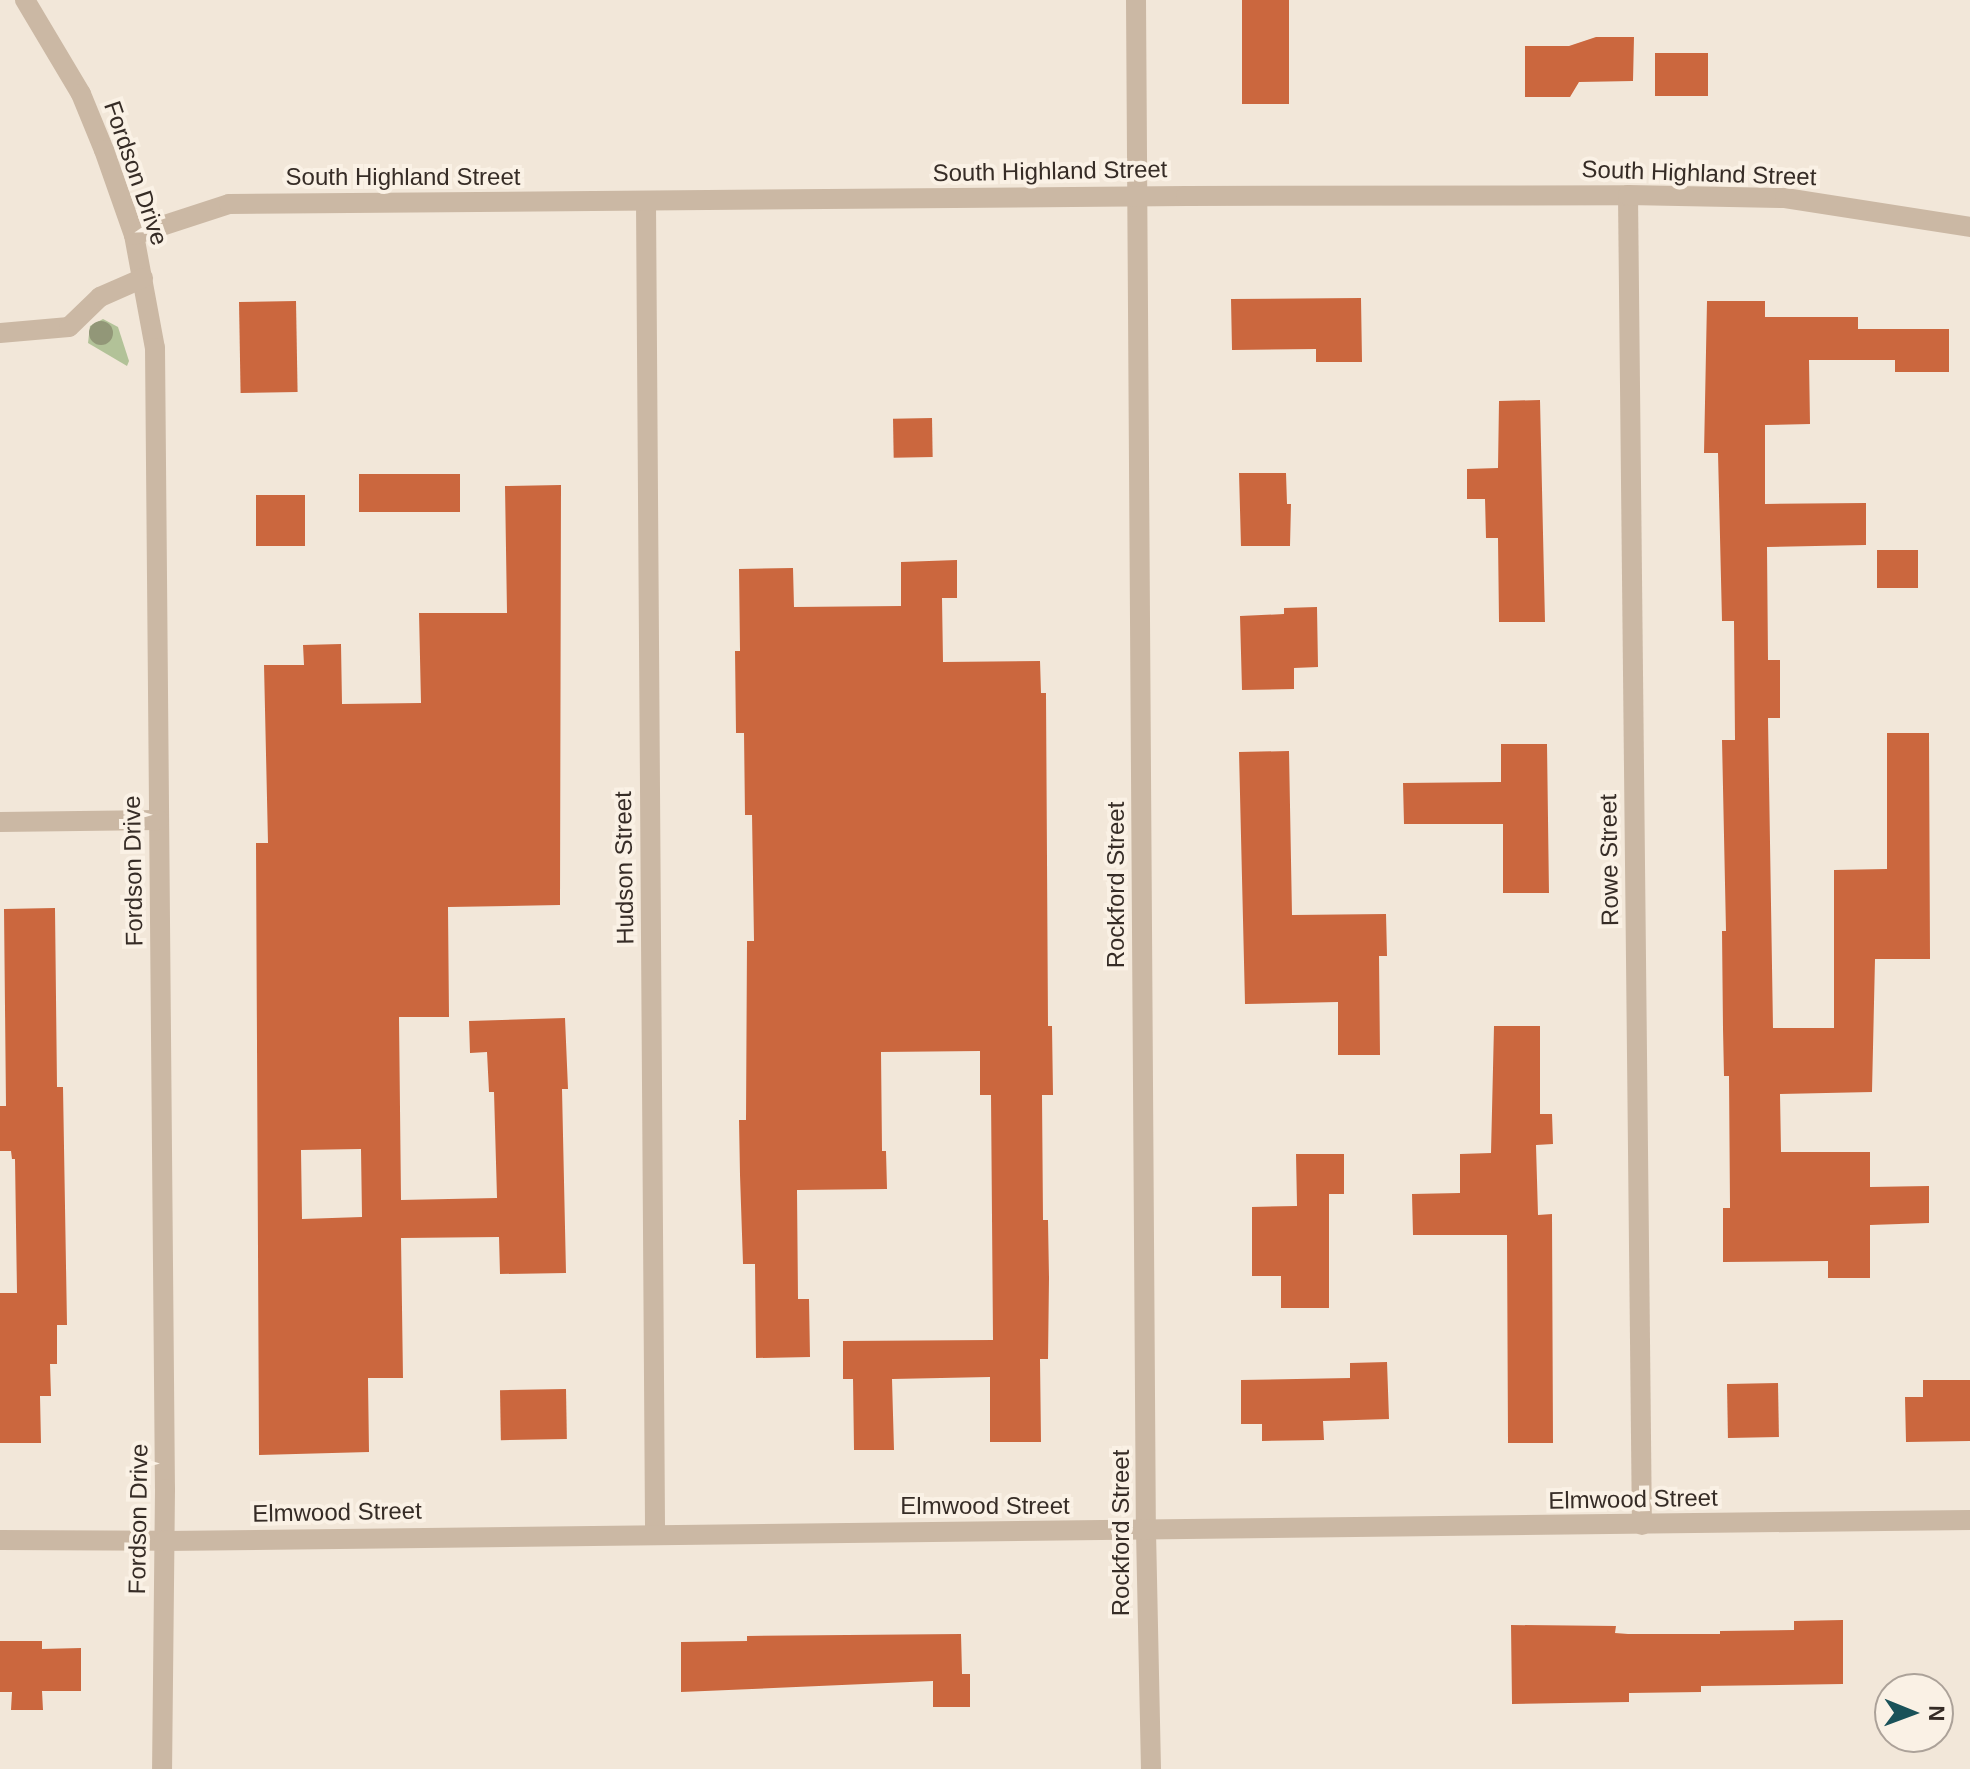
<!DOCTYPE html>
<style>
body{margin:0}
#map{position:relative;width:1970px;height:1769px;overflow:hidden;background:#f2e7d9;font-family:Arial,sans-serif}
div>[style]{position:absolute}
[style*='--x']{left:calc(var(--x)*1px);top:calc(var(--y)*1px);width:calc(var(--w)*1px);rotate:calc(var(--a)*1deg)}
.green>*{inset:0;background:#b2c298}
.building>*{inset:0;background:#cb673e;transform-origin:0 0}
.minor>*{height:20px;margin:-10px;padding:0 10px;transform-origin:10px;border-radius:10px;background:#cbb8a4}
.trees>*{width:24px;height:24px;margin:-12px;border-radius:50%;background:#929778}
span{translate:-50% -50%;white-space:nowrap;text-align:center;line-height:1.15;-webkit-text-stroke:8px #faf1e5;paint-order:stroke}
.street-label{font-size:24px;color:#362c26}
.north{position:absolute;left:1874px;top:1673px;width:80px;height:80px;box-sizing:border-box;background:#faf1e5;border:2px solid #aca299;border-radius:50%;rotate:91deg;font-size:22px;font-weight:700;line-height:32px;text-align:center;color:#362c26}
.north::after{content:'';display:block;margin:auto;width:28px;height:36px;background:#1a5259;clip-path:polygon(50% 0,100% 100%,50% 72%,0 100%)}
</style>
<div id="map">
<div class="green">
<i style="clip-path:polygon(103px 319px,118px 327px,129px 361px,127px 366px,88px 343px,90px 326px)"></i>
</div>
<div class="building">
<i style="left:1242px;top:0;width:47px;height:104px"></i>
<i style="clip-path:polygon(1596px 37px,1634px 37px,1633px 81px,1579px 82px,1570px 97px,1525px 97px,1525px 46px,1569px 46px)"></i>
<i style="left:1655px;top:53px;width:53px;height:43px"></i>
<i style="clip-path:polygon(1361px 298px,1362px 362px,1316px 362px,1316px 349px,1232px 350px,1231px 299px)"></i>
<i style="left:296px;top:301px;width:91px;height:57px;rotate:89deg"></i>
<i style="clip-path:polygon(1707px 301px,1765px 301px,1765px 317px,1858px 317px,1858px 329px,1949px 329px,1949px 372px,1895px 372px,1895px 360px,1809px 360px,1810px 424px,1765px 425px,1765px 504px,1866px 503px,1866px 545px,1767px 547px,1768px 660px,1780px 660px,1780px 718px,1768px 718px,1773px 1028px,1834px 1028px,1834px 870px,1887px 869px,1887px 733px,1929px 733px,1930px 959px,1875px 959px,1872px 1092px,1780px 1094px,1781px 1152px,1870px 1152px,1870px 1187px,1929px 1186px,1929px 1223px,1870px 1225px,1870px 1278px,1828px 1278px,1828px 1261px,1723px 1262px,1723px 1208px,1730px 1208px,1729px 1076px,1724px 1076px,1723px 1029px,1722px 931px,1726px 931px,1722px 740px,1735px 740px,1734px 621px,1722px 621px,1718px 453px,1704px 453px)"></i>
<i style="clip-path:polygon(1540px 400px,1545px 622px,1499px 622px,1498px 538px,1486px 538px,1485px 499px,1467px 499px,1467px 469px,1498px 468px,1499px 401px)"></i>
<i style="left:932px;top:418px;width:39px;height:39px;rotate:89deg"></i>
<i style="clip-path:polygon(1239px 473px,1286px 473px,1287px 504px,1291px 504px,1290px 546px,1241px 546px)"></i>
<i style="left:460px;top:474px;width:38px;height:101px;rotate:90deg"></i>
<i style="clip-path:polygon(evenodd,561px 485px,560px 905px,448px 907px,449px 1017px,399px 1017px,401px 1200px,497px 1198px,494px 1092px,489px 1092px,487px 1052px,470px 1053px,469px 1021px,565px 1018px,568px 1089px,562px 1089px,566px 1273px,500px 1274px,499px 1237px,401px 1238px,403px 1378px,368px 1378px,369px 1452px,259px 1455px,256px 843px,268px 843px,264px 665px,304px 665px,303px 645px,341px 644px,342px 704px,421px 703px,419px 613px,507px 613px,505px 486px,561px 485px,361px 1149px,362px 1217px,302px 1219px,301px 1150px,361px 1149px)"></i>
<i style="left:256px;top:495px;width:49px;height:51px"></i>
<i style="left:1918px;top:550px;width:38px;height:41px;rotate:90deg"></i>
<i style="clip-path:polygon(957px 560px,957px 598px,942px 598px,943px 662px,1040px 661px,1041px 693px,1046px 693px,1048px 1026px,1052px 1026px,1053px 1095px,1042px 1095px,1043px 1220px,1048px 1220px,1049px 1278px,1048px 1359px,1040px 1359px,1041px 1442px,990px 1442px,990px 1377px,892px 1379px,894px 1450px,854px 1450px,853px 1379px,843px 1379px,843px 1341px,993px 1340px,991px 1095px,980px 1095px,980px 1051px,881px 1052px,882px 1151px,886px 1151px,887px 1189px,797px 1190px,798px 1299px,809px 1299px,810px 1357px,756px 1358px,755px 1264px,743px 1264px,740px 1175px,739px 1120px,746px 1120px,747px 941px,754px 941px,752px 815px,745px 815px,744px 733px,736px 733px,735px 651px,740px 651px,739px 569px,793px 568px,794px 607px,901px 606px,901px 562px)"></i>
<i style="clip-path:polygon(1317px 607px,1318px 667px,1294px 668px,1294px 689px,1242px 690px,1240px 616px,1284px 614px,1284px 608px)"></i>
<i style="clip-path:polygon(1501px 744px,1547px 744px,1549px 893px,1503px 893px,1503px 824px,1404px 824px,1403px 783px,1501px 782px)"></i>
<i style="clip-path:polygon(1289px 751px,1292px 915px,1386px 914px,1387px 956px,1379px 956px,1380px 1055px,1338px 1055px,1338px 1002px,1245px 1004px,1239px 752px)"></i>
<i style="clip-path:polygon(55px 908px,57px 1087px,63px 1087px,67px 1325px,57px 1325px,57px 1364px,50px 1364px,51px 1396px,40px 1396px,41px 1443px,0 1443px,0 1293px,17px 1293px,15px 1159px,12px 1159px,11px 1151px,0 1151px,0 1106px,6px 1106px,4px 909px)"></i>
<i style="clip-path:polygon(1494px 1026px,1540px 1026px,1540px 1114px,1552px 1114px,1553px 1144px,1536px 1145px,1538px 1215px,1552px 1214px,1553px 1443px,1508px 1443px,1507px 1235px,1413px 1235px,1412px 1194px,1460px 1193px,1460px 1154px,1491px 1153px)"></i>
<i style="clip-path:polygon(1296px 1154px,1344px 1154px,1344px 1194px,1329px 1194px,1329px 1308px,1281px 1308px,1281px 1276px,1252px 1276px,1252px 1207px,1297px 1206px)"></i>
<i style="clip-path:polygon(1387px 1362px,1389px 1419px,1323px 1421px,1324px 1440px,1262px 1441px,1262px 1424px,1241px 1424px,1241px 1380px,1350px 1378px,1350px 1363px)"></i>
<i style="clip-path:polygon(1923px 1380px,1970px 1380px,1970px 1441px,1906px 1442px,1905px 1397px,1923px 1397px)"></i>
<i style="left:1778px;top:1383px;width:54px;height:51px;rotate:89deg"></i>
<i style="left:566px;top:1389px;width:50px;height:66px;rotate:89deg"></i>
<i style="clip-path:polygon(1843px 1620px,1843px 1684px,1701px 1686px,1701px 1692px,1629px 1693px,1629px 1702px,1512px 1704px,1511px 1625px,1616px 1626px,1615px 1633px,1628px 1634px,1720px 1634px,1720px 1631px,1794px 1630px,1794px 1621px)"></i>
<i style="clip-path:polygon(961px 1634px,962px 1674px,970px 1674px,970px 1707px,933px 1707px,933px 1681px,681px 1692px,681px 1642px,747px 1641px,747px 1636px)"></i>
<i style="clip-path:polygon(0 1641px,42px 1641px,42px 1649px,81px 1648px,81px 1691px,42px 1691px,43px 1710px,11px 1710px,12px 1692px,0 1692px)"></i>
</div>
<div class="minor">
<i style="--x:25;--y:0;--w:109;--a:59.2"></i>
<i style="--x:81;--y:94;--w:61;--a:67.7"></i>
<i style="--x:104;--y:150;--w:90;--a:70.6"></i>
<i style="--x:134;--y:235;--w:115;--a:79.5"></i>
<i style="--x:155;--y:348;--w:1141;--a:89.5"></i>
<i style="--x:165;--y:1489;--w:280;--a:90.6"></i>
<i style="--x:1136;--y:0;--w:1531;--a:89.63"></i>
<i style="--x:1146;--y:1531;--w:238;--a:88.8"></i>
<i style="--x:1628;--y:195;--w:1330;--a:89.4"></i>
<i style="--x:646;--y:202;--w:1332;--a:89.61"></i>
<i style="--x:134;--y:235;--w:100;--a:-18.1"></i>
<i style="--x:229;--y:204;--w:957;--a:-0.48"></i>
<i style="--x:1186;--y:196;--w:442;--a:-0.1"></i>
<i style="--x:1628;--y:195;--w:157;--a:1.1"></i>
<i style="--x:1785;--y:198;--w:187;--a:8.9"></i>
<i style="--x:0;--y:333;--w:69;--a:-5"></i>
<i style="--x:69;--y:327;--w:43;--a:-44.1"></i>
<i style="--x:100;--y:297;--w:47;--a:-23.8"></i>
<i style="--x:0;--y:822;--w:159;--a:-0.7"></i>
<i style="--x:0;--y:1540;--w:164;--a:0.3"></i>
<i style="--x:164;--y:1541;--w:1806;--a:-0.67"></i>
</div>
<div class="trees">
<i style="left:101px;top:333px"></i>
</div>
<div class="street-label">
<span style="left:1050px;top:171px;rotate:-1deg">South Highland Street</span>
<span style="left:136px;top:173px;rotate:71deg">Fordson Drive</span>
<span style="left:1699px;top:173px;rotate:2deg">South Highland Street</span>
<span style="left:403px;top:177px">South Highland Street</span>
<span style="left:1609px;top:860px;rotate:-91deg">Rowe Street</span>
<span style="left:624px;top:868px;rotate:-91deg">Hudson Street</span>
<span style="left:133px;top:871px;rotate:-91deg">Fordson Drive</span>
<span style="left:1116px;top:885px;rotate:-90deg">Rockford Street</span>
<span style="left:1633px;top:1499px;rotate:-1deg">Elmwood Street</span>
<span style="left:985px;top:1506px">Elmwood Street</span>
<span style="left:337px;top:1512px;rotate:-1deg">Elmwood Street</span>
<span style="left:138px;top:1519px;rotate:-89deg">Fordson Drive</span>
<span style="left:1121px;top:1533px;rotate:-90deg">Rockford Street</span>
</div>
<div class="north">N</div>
</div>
